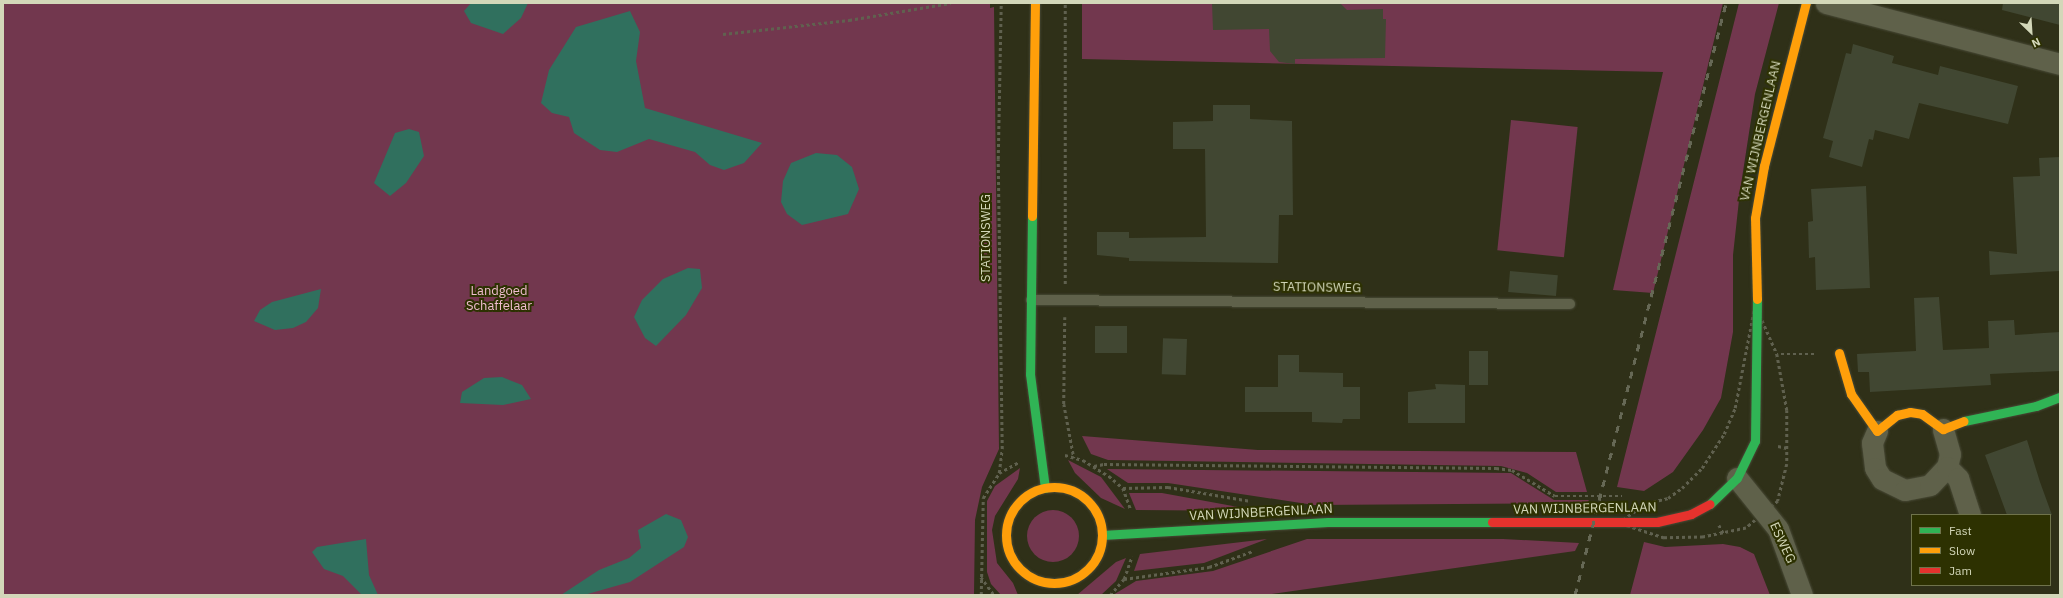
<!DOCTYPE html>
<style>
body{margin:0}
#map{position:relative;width:2063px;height:598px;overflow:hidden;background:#2f3018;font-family:"IBM Plex Sans",sans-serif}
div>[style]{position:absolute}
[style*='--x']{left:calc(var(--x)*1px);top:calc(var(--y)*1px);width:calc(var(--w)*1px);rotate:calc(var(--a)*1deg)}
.green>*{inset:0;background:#72374e;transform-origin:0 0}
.round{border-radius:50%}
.water>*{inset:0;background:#30705e}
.building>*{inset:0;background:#414732;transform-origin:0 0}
.path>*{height:2.5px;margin-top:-1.25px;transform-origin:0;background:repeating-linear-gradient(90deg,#60614f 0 3px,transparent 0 6px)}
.roads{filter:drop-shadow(0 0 1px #494a37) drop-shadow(0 0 1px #494a37)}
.lane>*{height:10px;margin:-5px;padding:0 5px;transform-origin:5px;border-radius:5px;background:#5f614a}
.street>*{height:21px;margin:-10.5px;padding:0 10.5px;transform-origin:10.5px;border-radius:10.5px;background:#5f614a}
.fast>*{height:9px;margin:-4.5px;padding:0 4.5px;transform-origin:4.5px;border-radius:4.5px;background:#30b455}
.slow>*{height:9px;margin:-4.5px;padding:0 4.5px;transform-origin:4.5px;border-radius:4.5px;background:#ff9f0a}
.slow>.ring{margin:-4.5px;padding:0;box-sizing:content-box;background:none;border:9px solid #ff9f0a;border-radius:50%}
.jam>*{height:9px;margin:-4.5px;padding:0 4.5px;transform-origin:4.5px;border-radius:4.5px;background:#e5322d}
.rail>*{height:3px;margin-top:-1.5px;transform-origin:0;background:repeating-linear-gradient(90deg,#666855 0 7px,transparent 0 14px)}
span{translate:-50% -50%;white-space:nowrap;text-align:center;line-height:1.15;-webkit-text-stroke:4px #2d3101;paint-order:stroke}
.street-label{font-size:13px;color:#d3d7b9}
.park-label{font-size:13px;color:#f0bdd0}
.frame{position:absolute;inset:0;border:4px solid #d3d7b9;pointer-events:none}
.legend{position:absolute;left:1911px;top:514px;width:140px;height:72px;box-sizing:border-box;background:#2d3101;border:1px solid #6f734b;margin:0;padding:5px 7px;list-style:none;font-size:12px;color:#d3d7b9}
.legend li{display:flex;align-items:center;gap:8px;height:20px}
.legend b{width:20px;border:1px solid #6f734b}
.north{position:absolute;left:2011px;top:12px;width:40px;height:40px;-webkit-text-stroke:3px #2d3101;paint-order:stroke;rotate:155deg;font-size:11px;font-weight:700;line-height:16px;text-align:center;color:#d3d7b9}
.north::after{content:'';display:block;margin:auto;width:14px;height:18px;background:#d3d7b9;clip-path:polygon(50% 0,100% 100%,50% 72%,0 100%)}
</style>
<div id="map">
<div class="green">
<i style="clip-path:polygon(3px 3px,990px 3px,990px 8px,994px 7px,999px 449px,982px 487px,975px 520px,974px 595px,3px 595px)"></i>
<i style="clip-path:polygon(1082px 3px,1723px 3px,1653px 293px,1613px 290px,1663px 72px,1082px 59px)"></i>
<i style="clip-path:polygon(1739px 3px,1779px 3px,1755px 94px,1740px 191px,1733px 255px,1733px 332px,1721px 398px,1703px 430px,1673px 472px,1644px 491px,1617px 487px)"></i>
<i style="left:1511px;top:120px;width:67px;height:131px;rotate:6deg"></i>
<i style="clip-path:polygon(1082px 436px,1258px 450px,1576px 452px,1587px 492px,1556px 492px,1527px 473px,1501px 466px,1108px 460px,1091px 454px)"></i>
<i style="clip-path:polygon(1068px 460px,1101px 477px,1125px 509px,1101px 498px,1075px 473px)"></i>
<i style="clip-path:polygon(1020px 468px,1018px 479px,995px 516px,992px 530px,997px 563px,1013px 583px,1018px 595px,1001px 595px,991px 584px,987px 572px,987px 501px,995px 486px)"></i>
<i style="clip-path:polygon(1107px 469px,1511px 473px,1554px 500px,1589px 500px,1587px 503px,1314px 505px,1168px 483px,1128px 483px)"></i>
<i style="clip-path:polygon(1129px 493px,1162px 493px,1260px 511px,1136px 510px)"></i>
<i class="round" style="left:1027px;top:510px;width:52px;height:52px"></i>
<i style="clip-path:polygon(1267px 539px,1204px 563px,1134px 571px,1140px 554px)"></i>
<i style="clip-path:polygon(1307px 539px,1503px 539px,1579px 543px,1575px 551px,1265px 595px,1113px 595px,1136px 581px,1213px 571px)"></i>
<i style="clip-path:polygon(1644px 542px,1665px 547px,1723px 544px,1740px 547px,1754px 554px,1770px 595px,1630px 595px)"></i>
<i style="clip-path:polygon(1126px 558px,1116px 581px,1101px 595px,1077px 595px,1116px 562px)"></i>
</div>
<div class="water">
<i style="clip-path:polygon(471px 3px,528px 3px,521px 18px,503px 34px,471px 23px,464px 11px)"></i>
<i style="clip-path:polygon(630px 11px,640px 32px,636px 61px,645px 108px,762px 143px,744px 163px,724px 170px,710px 165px,695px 152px,649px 139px,617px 152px,600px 150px,574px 133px,569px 117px,552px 113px,541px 103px,549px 70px,576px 27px)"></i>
<i style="clip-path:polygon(409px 129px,419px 132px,424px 156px,406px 183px,390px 196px,374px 183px,395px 133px)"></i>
<i style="clip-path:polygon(816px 153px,837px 155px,852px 167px,859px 189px,848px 214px,802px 225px,787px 214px,781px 202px,783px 181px,791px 163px)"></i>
<i style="clip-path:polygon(688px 268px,700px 269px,702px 288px,686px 315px,656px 346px,645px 338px,634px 317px,642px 300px,663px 279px)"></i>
<i style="clip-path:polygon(321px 289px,318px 308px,306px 322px,293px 328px,275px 330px,254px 321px,260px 310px,272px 302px)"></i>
<i style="clip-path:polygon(502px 377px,522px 385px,531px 399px,503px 405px,460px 403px,462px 392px,484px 378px)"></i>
<i style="clip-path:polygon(666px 514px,681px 520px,688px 537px,684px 547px,630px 582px,584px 595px,561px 595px,599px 570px,629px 558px,641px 548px,638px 530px)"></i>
<i style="clip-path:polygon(366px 539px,369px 575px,378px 595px,362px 595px,343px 576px,324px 569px,312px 552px,317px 547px)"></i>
</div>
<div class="building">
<i style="clip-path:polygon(1212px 3px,1340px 3px,1347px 10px,1383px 9px,1383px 19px,1386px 19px,1385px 58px,1295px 59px,1295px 64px,1279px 62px,1270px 51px,1269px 29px,1213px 30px)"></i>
<i style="clip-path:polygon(2003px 3px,2060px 3px,2060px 25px,2002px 10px)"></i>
<i style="clip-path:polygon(1853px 44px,1894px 56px,1892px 63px,1938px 75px,1940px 66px,2018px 86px,2008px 124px,1919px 103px,1909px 139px,1875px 130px,1873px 140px,1869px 139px,1862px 167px,1829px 157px,1833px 141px,1823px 138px,1846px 53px,1851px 54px)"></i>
<i style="clip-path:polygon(1213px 105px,1250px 105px,1250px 119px,1292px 121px,1293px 215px,1279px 215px,1278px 263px,1129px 261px,1129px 258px,1097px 255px,1097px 232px,1129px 232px,1129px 238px,1206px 237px,1205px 149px,1173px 149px,1173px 122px,1213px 121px)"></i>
<i style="clip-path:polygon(2060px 157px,2060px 271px,1990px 275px,1989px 251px,2017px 254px,2013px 177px,2040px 176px,2039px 158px)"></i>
<i style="clip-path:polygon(1866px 186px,1870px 288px,1816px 290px,1815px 257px,1809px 258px,1808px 222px,1813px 221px,1811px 189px)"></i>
<i style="left:1510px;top:271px;width:48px;height:21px;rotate:5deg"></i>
<i style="clip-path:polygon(1939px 297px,1943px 350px,1989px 348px,1988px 321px,2014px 320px,2015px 335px,2060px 332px,2060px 371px,1990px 374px,1991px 385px,1870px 392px,1869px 372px,1858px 372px,1857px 354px,1916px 351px,1914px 298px)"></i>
<i style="left:1095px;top:326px;width:32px;height:27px"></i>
<i style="left:1187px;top:339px;width:36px;height:24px;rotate:92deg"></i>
<i style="left:1469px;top:351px;width:19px;height:34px"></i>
<i style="clip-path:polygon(1278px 355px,1299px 355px,1299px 372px,1343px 373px,1343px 387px,1360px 387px,1360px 419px,1343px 419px,1342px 423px,1312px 422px,1312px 412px,1245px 412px,1245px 387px,1278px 387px)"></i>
<i style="clip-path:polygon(1435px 384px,1465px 385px,1465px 423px,1408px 423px,1408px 392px,1436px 389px)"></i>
<i style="clip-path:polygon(2027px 440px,2040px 482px,2052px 515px,2007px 515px,1985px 455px)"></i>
</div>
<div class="path">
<i style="--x:723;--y:34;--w:127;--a:-6.3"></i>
<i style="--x:849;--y:20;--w:103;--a:-9.5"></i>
<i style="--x:1065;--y:284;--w:281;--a:-90"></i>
<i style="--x:1755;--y:304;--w:55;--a:66.3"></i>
<i style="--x:1777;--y:354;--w:57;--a:79.9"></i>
<i style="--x:1787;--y:410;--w:54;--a:90"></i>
<i style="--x:1787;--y:464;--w:38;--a:104"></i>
<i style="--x:1778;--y:501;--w:42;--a:139.8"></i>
<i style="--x:1746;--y:528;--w:44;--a:168.2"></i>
<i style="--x:1703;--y:537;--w:39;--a:179"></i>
<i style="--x:1664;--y:538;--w:48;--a:-161.9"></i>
<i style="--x:1618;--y:523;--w:35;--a:-35"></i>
<i style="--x:1647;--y:503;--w:22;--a:-13"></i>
<i style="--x:1668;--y:498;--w:17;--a:-36"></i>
<i style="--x:1682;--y:488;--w:28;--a:-45"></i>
<i style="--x:1702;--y:468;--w:40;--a:-57.1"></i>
<i style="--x:1724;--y:434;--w:28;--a:-67"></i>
<i style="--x:1735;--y:408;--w:106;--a:-79.1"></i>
<i style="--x:1065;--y:317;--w:87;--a:90.7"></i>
<i style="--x:1064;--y:404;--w:55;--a:79.5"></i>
<i style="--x:1781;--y:354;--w:35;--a:0"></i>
<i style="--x:1778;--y:446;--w:9;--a:13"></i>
<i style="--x:1065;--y:455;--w:19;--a:16"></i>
<i style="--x:1083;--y:460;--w:31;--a:32"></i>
<i style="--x:1109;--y:476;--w:18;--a:41"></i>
<i style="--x:1123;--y:488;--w:23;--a:70"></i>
<i style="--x:1094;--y:466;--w:10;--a:-11"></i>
<i style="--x:1104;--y:464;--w:392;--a:0.6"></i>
<i style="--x:1496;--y:468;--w:16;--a:7"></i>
<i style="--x:1512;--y:470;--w:50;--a:31.2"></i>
<i style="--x:1555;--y:496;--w:67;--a:0"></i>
<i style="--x:999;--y:473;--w:24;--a:-83"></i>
<i style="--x:1002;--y:449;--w:290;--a:-90.8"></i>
<i style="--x:998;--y:159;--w:156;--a:-88.9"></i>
<i style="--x:1123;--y:488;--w:45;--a:-1.3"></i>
<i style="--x:1168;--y:487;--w:84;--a:9.6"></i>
<i style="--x:1719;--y:525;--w:10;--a:61"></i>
<i style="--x:981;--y:577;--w:22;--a:54"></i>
<i style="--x:1124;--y:579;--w:86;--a:-8"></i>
<i style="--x:1209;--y:567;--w:47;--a:-20"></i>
<i style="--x:981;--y:595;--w:97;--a:-88.8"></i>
<i style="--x:983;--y:498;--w:30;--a:-57"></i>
<i style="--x:999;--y:473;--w:23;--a:-29"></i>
<i style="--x:1110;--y:595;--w:21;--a:-49"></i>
<i style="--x:1124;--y:579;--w:24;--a:-71"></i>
</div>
<div class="roads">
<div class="lane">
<i style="--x:1031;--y:300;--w:539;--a:0.43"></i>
</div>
<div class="street">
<i style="--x:1826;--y:3;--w:242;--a:14.6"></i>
<i style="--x:1877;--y:431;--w:13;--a:113"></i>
<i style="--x:1872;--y:443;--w:25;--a:83"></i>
<i style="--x:1875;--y:468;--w:13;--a:58"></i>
<i style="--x:1882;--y:479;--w:25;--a:26"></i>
<i style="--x:1905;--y:490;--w:25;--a:-11"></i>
<i style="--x:1930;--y:485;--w:25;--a:-47"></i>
<i style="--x:1947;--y:467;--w:13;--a:-77"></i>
<i style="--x:1950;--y:454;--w:26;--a:-106"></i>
<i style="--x:1947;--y:467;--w:16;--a:45"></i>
<i style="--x:1958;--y:478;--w:39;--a:72"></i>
<i style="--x:1737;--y:478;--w:65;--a:51.2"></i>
<i style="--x:1778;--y:529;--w:70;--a:70"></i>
</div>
<div class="fast">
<i style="--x:1032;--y:216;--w:158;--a:90.7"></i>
<i style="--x:1030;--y:374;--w:115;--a:82.5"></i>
<i style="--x:1964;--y:421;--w:74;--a:-11.8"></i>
<i style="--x:2036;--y:406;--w:26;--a:-21"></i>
<i style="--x:1710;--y:504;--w:37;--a:-44"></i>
<i style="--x:1737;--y:478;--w:41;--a:-64.1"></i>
<i style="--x:1755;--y:441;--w:142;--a:-89.2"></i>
<i style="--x:1102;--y:535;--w:226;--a:-3.3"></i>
<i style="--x:1328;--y:522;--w:164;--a:0"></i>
</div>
<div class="slow">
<i style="--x:1032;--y:216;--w:213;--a:-89.2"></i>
<i style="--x:1757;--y:299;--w:81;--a:-91.4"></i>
<i style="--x:1755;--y:218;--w:53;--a:-80.2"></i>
<i style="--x:1764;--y:166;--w:168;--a:-75.6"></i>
<i style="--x:1839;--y:353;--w:43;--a:73.7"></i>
<i style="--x:1851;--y:394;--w:45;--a:54.9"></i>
<i style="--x:1877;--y:431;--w:26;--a:-39"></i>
<i style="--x:1897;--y:415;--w:13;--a:-13"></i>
<i style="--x:1910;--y:412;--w:12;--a:9"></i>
<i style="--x:1922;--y:414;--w:26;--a:36"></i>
<i style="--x:1943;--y:429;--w:22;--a:-21"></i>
<i class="ring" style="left:1006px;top:487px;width:87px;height:87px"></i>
</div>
<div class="jam">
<i style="--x:1492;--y:522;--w:165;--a:0"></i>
<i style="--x:1657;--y:522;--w:35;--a:-13"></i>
<i style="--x:1691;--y:514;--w:21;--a:-28"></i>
</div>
</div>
<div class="rail">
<i style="--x:1575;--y:595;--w:611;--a:-75.69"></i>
</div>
<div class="street-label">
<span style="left:1761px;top:131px;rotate:-77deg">VAN WIJNBERGENLAAN</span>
<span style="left:986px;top:238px;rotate:-90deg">STATIONSWEG</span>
<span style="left:1317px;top:288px;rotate:1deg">STATIONSWEG</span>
<span style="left:1585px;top:509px;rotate:-1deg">VAN WIJNBERGENLAAN</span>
<span style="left:1261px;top:513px;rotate:-3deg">VAN WIJNBERGENLAAN</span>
<span style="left:1782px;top:543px;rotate:65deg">ESWEG</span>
</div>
<div class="park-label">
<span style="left:499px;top:299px">Landgoed<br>Schaffelaar</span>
</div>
<div class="frame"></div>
<ul class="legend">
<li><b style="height:5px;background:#30b455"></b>Fast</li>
<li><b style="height:5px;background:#ff9f0a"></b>Slow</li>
<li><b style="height:5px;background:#e5322d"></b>Jam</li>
</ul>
<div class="north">N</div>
</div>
